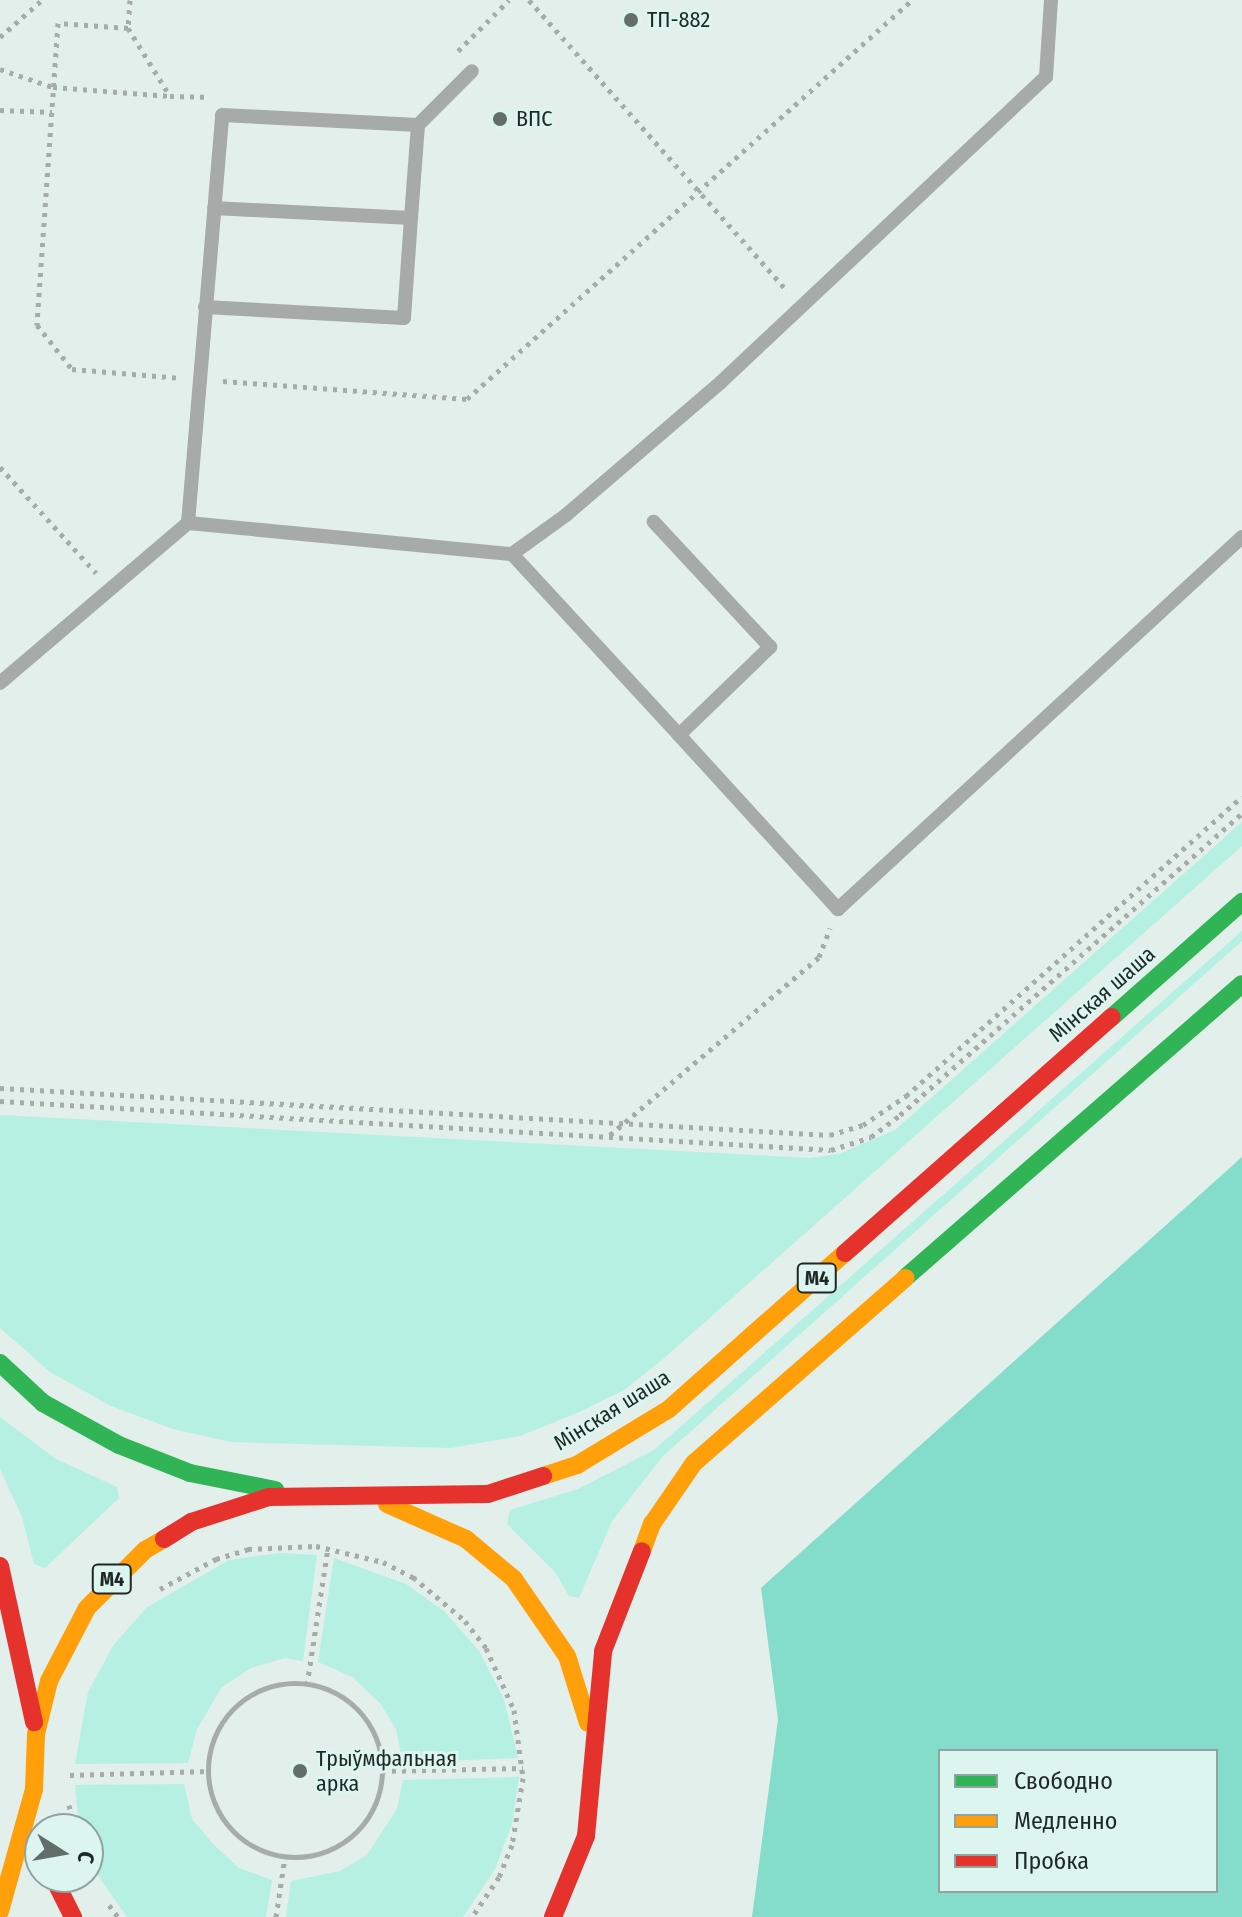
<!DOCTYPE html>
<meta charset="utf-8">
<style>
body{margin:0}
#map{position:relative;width:1242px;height:1917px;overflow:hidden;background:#e2efeb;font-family:"Fira Sans Condensed",sans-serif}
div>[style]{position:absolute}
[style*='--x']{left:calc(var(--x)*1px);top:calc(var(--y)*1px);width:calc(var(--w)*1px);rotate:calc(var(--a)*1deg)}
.green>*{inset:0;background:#b5f0e2}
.forest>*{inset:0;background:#84dccb}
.path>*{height:5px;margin-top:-2.5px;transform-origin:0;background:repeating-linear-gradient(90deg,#a6acaa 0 4px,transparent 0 10px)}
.path>.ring{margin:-2.5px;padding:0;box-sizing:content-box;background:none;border:5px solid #a6acaa;border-radius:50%}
.lane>*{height:14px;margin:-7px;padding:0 7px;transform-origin:7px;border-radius:7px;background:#a6abaa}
.fast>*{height:18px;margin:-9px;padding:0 9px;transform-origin:9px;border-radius:9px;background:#30b455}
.slow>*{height:18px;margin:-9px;padding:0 9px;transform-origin:9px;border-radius:9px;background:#ff9f0a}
.jam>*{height:18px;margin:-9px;padding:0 9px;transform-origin:9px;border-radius:9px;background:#e5322d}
.dots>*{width:22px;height:22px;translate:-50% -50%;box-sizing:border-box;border:4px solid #dcf5ee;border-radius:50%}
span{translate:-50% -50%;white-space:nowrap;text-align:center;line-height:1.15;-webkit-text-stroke:6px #dcf5ee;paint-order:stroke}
.shield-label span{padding:2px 6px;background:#dcf5ee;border:2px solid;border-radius:6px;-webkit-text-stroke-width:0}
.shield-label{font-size:20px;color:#1f2825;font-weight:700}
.poi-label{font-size:22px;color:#1f2825}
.left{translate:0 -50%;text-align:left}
.street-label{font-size:22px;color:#1f2825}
.legend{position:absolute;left:938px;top:1749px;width:280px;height:144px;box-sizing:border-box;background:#dcf5ee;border:2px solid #90a39e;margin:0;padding:10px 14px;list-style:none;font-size:24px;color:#1f2825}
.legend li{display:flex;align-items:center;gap:16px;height:40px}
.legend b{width:40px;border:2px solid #90a39e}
.north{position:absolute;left:24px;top:1813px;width:80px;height:80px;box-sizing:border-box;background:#dcf5ee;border:2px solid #90a39e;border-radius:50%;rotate:101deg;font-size:22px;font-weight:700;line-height:32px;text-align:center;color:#1f2825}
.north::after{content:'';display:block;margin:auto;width:28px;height:36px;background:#636e6a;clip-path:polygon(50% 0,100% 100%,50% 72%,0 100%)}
</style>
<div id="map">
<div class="green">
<i style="clip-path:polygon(1242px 822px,1242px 846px,662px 1360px,624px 1390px,577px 1413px,520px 1436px,451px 1448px,231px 1442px,173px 1429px,111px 1406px,50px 1372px,0 1328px,0 1115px,810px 1158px,839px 1154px,895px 1130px)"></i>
<i style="clip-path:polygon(1242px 931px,1242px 941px,663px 1456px,612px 1521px,579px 1598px,569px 1596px,555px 1572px,507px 1524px,510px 1510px,578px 1489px,654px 1450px)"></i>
<i style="clip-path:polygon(0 1417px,56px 1459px,117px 1487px,119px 1498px,45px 1568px,34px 1564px,22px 1517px,0 1469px)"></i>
<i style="clip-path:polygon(280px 1553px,317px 1555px,303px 1661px,285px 1658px,251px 1668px,222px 1687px,197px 1729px,188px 1763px,75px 1764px,88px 1692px,113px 1646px,146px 1608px,229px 1560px)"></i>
<i style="clip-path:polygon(334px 1558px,406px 1584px,444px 1611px,479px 1651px,504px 1699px,518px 1758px,403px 1763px,396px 1729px,380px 1703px,352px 1677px,318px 1662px)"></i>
<i style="clip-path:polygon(519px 1777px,512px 1824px,495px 1869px,463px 1917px,286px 1917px,291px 1881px,340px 1871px,367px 1855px,397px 1809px,403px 1780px)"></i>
<i style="clip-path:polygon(184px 1784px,192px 1819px,213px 1844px,239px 1868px,272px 1880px,266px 1917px,127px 1917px,97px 1874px,88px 1829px,81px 1829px,78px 1818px,75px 1785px)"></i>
</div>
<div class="forest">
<i style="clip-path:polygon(evenodd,1242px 1157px,1242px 1917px,752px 1917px,778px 1719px,761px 1588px,1242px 1157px,940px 1751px,1216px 1751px,1216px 1891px,940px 1891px,940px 1751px)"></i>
</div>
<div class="path">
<i style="--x:130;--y:0;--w:28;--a:94"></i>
<i style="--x:128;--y:28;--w:70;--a:-175.9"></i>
<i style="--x:58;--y:23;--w:303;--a:94"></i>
<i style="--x:37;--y:325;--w:56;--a:51.5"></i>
<i style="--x:72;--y:369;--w:109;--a:4.7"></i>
<i style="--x:529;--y:0;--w:390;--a:48.4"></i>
<i style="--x:128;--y:28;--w:80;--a:58.3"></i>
<i style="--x:170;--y:96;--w:40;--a:1.4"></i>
<i style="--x:0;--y:37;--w:56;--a:-41.4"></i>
<i style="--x:458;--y:51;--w:72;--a:-45"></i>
<i style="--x:0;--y:69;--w:56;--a:18.8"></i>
<i style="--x:53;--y:87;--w:117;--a:4.4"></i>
<i style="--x:0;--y:110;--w:52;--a:2.2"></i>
<i style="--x:223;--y:381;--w:245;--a:4.2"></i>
<i style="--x:467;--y:399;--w:598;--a:-41.88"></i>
<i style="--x:0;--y:467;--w:143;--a:47.8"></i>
<i style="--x:0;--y:1088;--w:831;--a:3.24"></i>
<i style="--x:830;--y:1135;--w:34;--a:-17"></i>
<i style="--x:863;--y:1125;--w:52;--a:-34"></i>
<i style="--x:906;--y:1096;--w:450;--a:-41.7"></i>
<i style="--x:0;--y:1101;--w:832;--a:3.37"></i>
<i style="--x:831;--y:1150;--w:42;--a:-18"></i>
<i style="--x:871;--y:1137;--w:36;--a:-37"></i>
<i style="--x:900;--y:1115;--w:456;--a:-41.4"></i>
<i style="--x:610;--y:1135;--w:275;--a:-40.4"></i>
<i style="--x:819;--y:957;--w:31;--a:-69"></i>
<i style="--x:160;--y:1589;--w:64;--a:-28.2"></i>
<i style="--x:216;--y:1559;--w:34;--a:-17"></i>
<i style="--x:248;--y:1549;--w:68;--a:-2.5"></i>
<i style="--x:316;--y:1546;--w:69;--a:13.4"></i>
<i style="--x:383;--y:1562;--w:34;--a:27"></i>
<i style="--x:413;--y:1577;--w:68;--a:40.2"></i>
<i style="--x:465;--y:1621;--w:34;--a:52"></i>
<i style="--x:486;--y:1648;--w:68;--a:65.7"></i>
<i style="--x:514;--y:1710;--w:69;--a:82.5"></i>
<i style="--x:523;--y:1778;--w:68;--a:99.3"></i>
<i style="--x:512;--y:1845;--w:35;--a:112"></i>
<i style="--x:499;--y:1877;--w:48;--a:124"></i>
<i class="ring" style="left:208px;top:1683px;width:169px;height:169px"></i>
<i style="--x:307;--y:1685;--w:139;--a:-81.3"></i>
<i style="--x:382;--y:1771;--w:141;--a:-1.2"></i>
<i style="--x:70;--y:1775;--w:139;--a:-1.6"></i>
<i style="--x:69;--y:1805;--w:25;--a:78"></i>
<i style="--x:109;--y:1905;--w:15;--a:53"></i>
<i style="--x:276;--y:1917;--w:61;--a:-81.5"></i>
</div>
<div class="lane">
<i style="--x:411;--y:218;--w:93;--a:-85.7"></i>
<i style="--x:205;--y:307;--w:199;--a:3.2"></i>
<i style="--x:404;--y:318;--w:100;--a:-86"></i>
<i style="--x:411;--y:218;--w:197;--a:-177.1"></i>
<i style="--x:188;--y:523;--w:325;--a:5.5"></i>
<i style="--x:512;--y:554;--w:67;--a:-35.8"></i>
<i style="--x:566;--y:515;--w:204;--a:-40.6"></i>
<i style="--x:721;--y:382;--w:446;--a:-43.2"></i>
<i style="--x:1046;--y:77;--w:77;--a:-86.3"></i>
<i style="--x:512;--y:554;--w:246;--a:47.3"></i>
<i style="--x:679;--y:735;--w:127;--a:-44"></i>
<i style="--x:770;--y:647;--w:171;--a:-132.9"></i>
<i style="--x:0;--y:683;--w:247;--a:-40.4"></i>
<i style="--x:188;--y:523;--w:409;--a:-85.2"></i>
<i style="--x:222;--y:115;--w:196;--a:2.9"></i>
<i style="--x:418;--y:125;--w:76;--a:-45"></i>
<i style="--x:679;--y:735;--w:236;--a:47.6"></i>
<i style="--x:838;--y:909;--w:549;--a:-42.64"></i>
</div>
<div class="fast">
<i style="--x:1112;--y:1017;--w:174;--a:-41.5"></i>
<i style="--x:905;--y:1278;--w:447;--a:-41.1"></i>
<i style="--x:0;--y:1363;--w:59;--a:42.9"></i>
<i style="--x:43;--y:1403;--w:87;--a:28.9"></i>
<i style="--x:119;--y:1445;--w:76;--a:21.5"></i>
<i style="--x:190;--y:1473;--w:87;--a:11.3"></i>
</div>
<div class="slow">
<i style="--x:543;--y:1476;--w:36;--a:-18"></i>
<i style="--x:577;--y:1465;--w:108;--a:-31.3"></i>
<i style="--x:669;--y:1409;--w:235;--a:-41.6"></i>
<i style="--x:387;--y:1504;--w:86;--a:23.9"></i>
<i style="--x:466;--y:1539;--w:62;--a:39.8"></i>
<i style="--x:514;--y:1579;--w:93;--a:55.5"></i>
<i style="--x:567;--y:1656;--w:70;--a:72.6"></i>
<i style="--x:642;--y:1551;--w:29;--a:-70"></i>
<i style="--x:652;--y:1524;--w:74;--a:-55.5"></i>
<i style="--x:694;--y:1463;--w:281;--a:-41.2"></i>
<i style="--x:0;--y:1911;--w:127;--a:-74.4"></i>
<i style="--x:34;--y:1789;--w:55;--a:-87.9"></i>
<i style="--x:36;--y:1734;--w:55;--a:-76.2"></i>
<i style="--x:49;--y:1681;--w:82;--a:-62.5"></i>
<i style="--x:87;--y:1608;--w:82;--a:-45"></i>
<i style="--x:145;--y:1550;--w:22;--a:-30"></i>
</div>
<div class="jam">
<i style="--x:845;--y:1253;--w:356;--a:-41.5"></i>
<i style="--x:164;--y:1539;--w:32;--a:-32"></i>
<i style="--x:191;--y:1522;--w:82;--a:-17.8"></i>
<i style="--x:269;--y:1497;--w:219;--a:-0.8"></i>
<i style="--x:488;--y:1494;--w:58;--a:-18.1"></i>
<i style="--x:0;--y:1566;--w:160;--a:77.7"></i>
<i style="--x:53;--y:1877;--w:45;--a:63.4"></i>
<i style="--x:553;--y:1917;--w:87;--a:-67.8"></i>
<i style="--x:586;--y:1836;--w:186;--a:-84.7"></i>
<i style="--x:603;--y:1651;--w:107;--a:-68.7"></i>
</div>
<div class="dots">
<i style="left:631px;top:20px;background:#636e6a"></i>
<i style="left:500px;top:119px;background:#636e6a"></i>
<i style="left:300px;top:1771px;background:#636e6a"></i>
</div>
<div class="shield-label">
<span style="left:817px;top:1278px">М4</span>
<span style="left:112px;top:1579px">М4</span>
</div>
<div class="poi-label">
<span class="left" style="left:647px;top:20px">ТП-882</span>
<span class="left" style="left:516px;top:119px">ВПС</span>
<span class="left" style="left:316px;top:1771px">Трыўмфальная<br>арка</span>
</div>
<div class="street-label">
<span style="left:1102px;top:994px;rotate:-41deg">Мінская шаша</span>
<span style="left:612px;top:1410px;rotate:-32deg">Мінская шаша</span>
</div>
<ul class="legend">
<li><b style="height:10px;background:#30b455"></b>Свободно</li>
<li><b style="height:10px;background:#ff9f0a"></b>Медленно</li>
<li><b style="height:10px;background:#e5322d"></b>Пробка</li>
</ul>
<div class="north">С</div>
</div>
